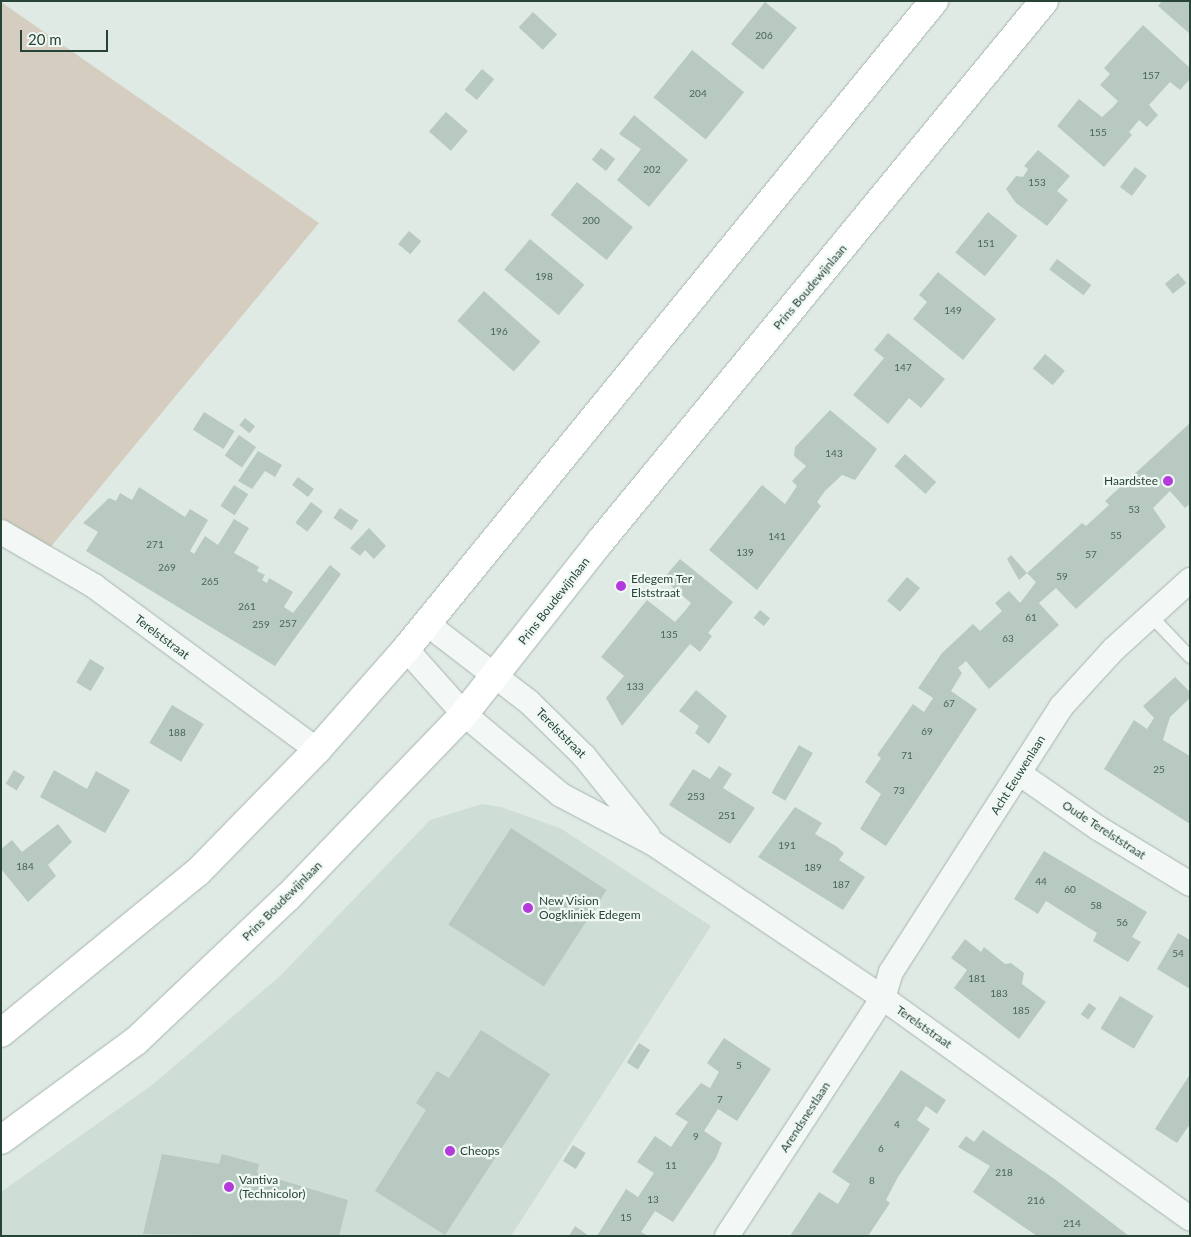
<!DOCTYPE html>
<style>
body{margin:0}
#map{position:relative;width:1191px;height:1237px;overflow:hidden;background:#e0eae5;font-family:Lato,sans-serif}
div>[style]{position:absolute}
[style*='--x']{left:calc(var(--x)*1px);top:calc(var(--y)*1px);width:calc(var(--w)*1px);rotate:calc(var(--a)*1deg)}
.built>*{inset:0;background:#ceddd5}
.green>*{inset:0;background:#d5cec0}
.building>*{inset:0;background:#b7c9c0;transform-origin:0 0}
.roads{filter:drop-shadow(0 0 1px #a5b5ad) drop-shadow(0 0 1px #a5b5ad)}
.lane>*{height:12px;margin:-6px;padding:0 6px;transform-origin:6px;border-radius:6px;background:#f3f8f6}
.street>*{height:24px;margin:-12px;padding:0 12px;transform-origin:12px;border-radius:12px;background:#f3f8f6}
.secondary>*{height:28px;margin:-14px;padding:0 14px;transform-origin:14px;border-radius:14px;background:#fff}
.dots>*{width:14px;height:14px;translate:-50% -50%;box-sizing:border-box;border:2px solid #f0f8f4;border-radius:50%}
span{translate:-50% -50%;white-space:nowrap;text-align:center;line-height:1.15;-webkit-text-stroke:4.5px #f0f8f4;paint-order:stroke}
.number-label{font-size:10px;color:#4b6559}
.number-label span{-webkit-text-stroke-width:0}
.street-label{font-size:12px;color:#274437}
.poi-label{font-size:12px;color:#274437}
.right{translate:-100% -50%;text-align:right}
.left{translate:0 -50%;text-align:left}
.frame{position:absolute;inset:0;border:2px solid #274437;pointer-events:none}
.scale{position:absolute;left:20px;top:30px;width:88px;height:22px;box-sizing:border-box;border:2px solid #274437;border-top:0;padding-left:6px;font-size:15px;line-height:18px;white-space:nowrap;color:#274437;-webkit-text-stroke:4px #f0f8f4;paint-order:stroke}
</style>
<div id="map">
<div class="built">
<i style="clip-path:polygon(482px 804px,501px 807px,560px 828px,711px 926px,511px 1236px,1px 1236px,1px 1192px,152px 1085px,279px 977px,430px 820px)"></i>
</div>
<div class="green">
<i style="clip-path:polygon(1px 2px,319px 223px,49px 549px,1px 518px)"></i>
</div>
<div class="building">
<i style="clip-path:polygon(1162px 1px,1190px 1px,1190px 34px,1158px 6px)"></i>
<i style="left:765px;top:2px;width:41px;height:54px;rotate:39deg"></i>
<i style="left:533px;top:12px;width:33px;height:21px;rotate:43deg"></i>
<i style="clip-path:polygon(1143px 25px,1190px 68px,1190px 79px,1180px 90px,1170px 82px,1149px 105px,1158px 115px,1147px 127px,1139px 120px,1129px 132px,1132px 135px,1104px 167px,1057px 126px,1079px 99px,1102px 117px,1113px 107px,1118px 101px,1100px 85px,1110px 74px,1104px 68px)"></i>
<i style="left:692px;top:50px;width:67px;height:61px;rotate:39deg"></i>
<i style="left:482px;top:69px;width:16px;height:27px;rotate:40deg"></i>
<i style="left:446px;top:112px;width:29px;height:26px;rotate:41deg"></i>
<i style="clip-path:polygon(634px 115px,688px 160px,649px 207px,617px 180px,641px 149px,619px 134px)"></i>
<i style="left:601px;top:148px;width:18px;height:15px;rotate:38deg"></i>
<i style="clip-path:polygon(1038px 150px,1070px 176px,1057px 191px,1068px 200px,1047px 226px,1016px 203px,1006px 189px,1016px 176px,1023px 177px,1028px 169px,1024px 166px)"></i>
<i style="left:1135px;top:167px;width:15px;height:25px;rotate:37deg"></i>
<i style="left:577px;top:182px;width:72px;height:42px;rotate:39deg"></i>
<i style="left:988px;top:212px;width:38px;height:52px;rotate:39deg"></i>
<i style="left:409px;top:231px;width:16px;height:17px;rotate:40deg"></i>
<i style="left:530px;top:239px;width:71px;height:40px;rotate:40deg"></i>
<i style="left:1057px;top:259px;width:43px;height:13px;rotate:37deg"></i>
<i style="clip-path:polygon(938px 272px,996px 319px,963px 360px,913px 319px,927px 302px,919px 295px)"></i>
<i style="left:1178px;top:273px;width:13px;height:17px;rotate:51deg"></i>
<i style="left:484px;top:291px;width:76px;height:40px;rotate:42deg"></i>
<i style="clip-path:polygon(888px 333px,945px 379px,921px 408px,909px 398px,888px 424px,853px 395px,884px 358px,874px 350px)"></i>
<i style="left:1045px;top:354px;width:26px;height:19px;rotate:40deg"></i>
<i style="clip-path:polygon(830px 410px,877px 449px,855px 480px,842px 475px,825px 491px,817px 502px,821px 506px,757px 590px,709px 550px,762px 485px,785px 504px,797px 486px,792px 481px,806px 466px,794px 456px,795px 447px)"></i>
<i style="left:204px;top:412px;width:36px;height:21px;rotate:32deg"></i>
<i style="left:245px;top:418px;width:13px;height:9px;rotate:39deg"></i>
<i style="clip-path:polygon(1190px 423px,1190px 504px,1185px 508px,1170px 491px,1153px 508px,1166px 527px,1076px 609px,1056px 588px,1039px 603px,1059px 625px,989px 689px,966px 661px,958px 668px,962px 673px,951px 691px,977px 709px,886px 846px,860px 829px,881px 794px,865px 782px,881px 758px,877px 755px,913px 704px,924px 712px,933px 698px,918px 688px,942px 653px,973px 624px,980px 631px,1002px 611px,995px 603px,1009px 591px,1020px 603px,1036px 582px,1027px 573px,1082px 523px,1086px 526px,1109px 505px,1105px 501px)"></i>
<i style="left:239px;top:435px;width:21px;height:25px;rotate:35deg"></i>
<i style="clip-path:polygon(258px 451px,282px 465px,275px 477px,265px 471px,252px 489px,238px 481px)"></i>
<i style="left:905px;top:454px;width:42px;height:16px;rotate:42deg"></i>
<i style="left:298px;top:477px;width:20px;height:10px;rotate:37deg"></i>
<i style="left:234px;top:485px;width:17px;height:25px;rotate:33deg"></i>
<i style="clip-path:polygon(139px 487px,185px 517px,190px 509px,208px 520px,190px 551px,194px 554px,205px 536px,218px 545px,234px 519px,249px 528px,234px 553px,259px 567px,257px 571px,265px 575px,262px 580px,267px 583px,269px 578px,293px 592px,284px 607px,293px 613px,330px 565px,341px 574px,275px 666px,86px 551px,98px 532px,83px 523px,109px 498px,116px 501px,120px 493px,132px 500px)"></i>
<i style="left:311px;top:502px;width:15px;height:26px;rotate:37deg"></i>
<i style="left:340px;top:508px;width:22px;height:12px;rotate:34deg"></i>
<i style="clip-path:polygon(369px 528px,386px 546px,374px 559px,365px 550px,360px 556px,350px 548px)"></i>
<i style="clip-path:polygon(1011px 555px,1027px 573px,1019px 580px,1007px 559px)"></i>
<i style="clip-path:polygon(680px 559px,733px 602px,708px 633px,712px 636px,700px 652px,690px 644px,622px 726px,606px 698px,624px 676px,601px 657px,647px 600px,675px 622px,684px 612px,691px 603px,663px 579px)"></i>
<i style="left:907px;top:577px;width:17px;height:31px;rotate:40deg"></i>
<i style="left:760px;top:610px;width:13px;height:10px;rotate:39deg"></i>
<i style="left:90px;top:659px;width:17px;height:27px;rotate:31deg"></i>
<i style="clip-path:polygon(1175px 677px,1190px 692px,1190px 698px,1170px 717px,1163px 740px,1190px 756px,1190px 824px,1104px 769px,1134px 720px,1147px 729px,1154px 718px,1143px 706px)"></i>
<i style="clip-path:polygon(696px 690px,727px 716px,709px 744px,695px 733px,699px 726px,679px 711px)"></i>
<i style="left:172px;top:705px;width:37px;height:44px;rotate:31deg"></i>
<i style="left:799px;top:745px;width:16px;height:55px;rotate:30deg"></i>
<i style="clip-path:polygon(719px 766px,732px 774px,723px 788px,755px 808px,730px 844px,669px 805px,693px 769px,710px 779px)"></i>
<i style="left:14px;top:770px;width:13px;height:16px;rotate:32deg"></i>
<i style="clip-path:polygon(54px 770px,87px 789px,96px 771px,130px 790px,105px 833px,40px 797px)"></i>
<i style="clip-path:polygon(795px 807px,822px 823px,815px 834px,836px 846px,844px 853px,839px 860px,865px 877px,843px 910px,758px 857px)"></i>
<i style="clip-path:polygon(58px 824px,72px 842px,48px 865px,56px 876px,28px 902px,1px 869px,1px 849px,12px 840px,22px 852px)"></i>
<i style="left:511px;top:828px;width:114px;height:115px;rotate:33deg"></i>
<i style="clip-path:polygon(1044px 851px,1147px 912px,1132px 937px,1141px 942px,1128px 962px,1093px 941px,1097px 933px,1046px 901px,1038px 914px,1014px 899px)"></i>
<i style="clip-path:polygon(1178px 933px,1190px 940px,1190px 989px,1157px 969px)"></i>
<i style="clip-path:polygon(965px 939px,981px 952px,984px 947px,1005px 964px,1011px 963px,1024px 973px,1022px 984px,1046px 1002px,1019px 1039px,954px 988px,967px 970px,951px 958px)"></i>
<i style="left:1120px;top:996px;width:39px;height:38px;rotate:31deg"></i>
<i style="left:1089px;top:1003px;width:9px;height:14px;rotate:36deg"></i>
<i style="clip-path:polygon(481px 1030px,550px 1074px,445px 1235px,375px 1191px,426px 1110px,416px 1103px,437px 1071px,449px 1078px)"></i>
<i style="clip-path:polygon(724px 1038px,771px 1069px,737px 1121px,718px 1109px,704px 1131px,722px 1143px,716px 1158px,673px 1222px,655px 1211px,641px 1232px,648px 1236px,597px 1236px,626px 1189px,638px 1197px,654px 1173px,637px 1162px,655px 1136px,671px 1147px,688px 1122px,675px 1114px,701px 1083px,710px 1088px,719px 1072px,707px 1063px)"></i>
<i style="left:639px;top:1043px;width:13px;height:23px;rotate:32deg"></i>
<i style="clip-path:polygon(901px 1070px,946px 1100px,937px 1114px,926px 1106px,917px 1120px,930px 1129px,898px 1177px,886px 1200px,890px 1203px,868px 1236px,790px 1236px,819px 1192px,838px 1204px,850px 1184px,832px 1172px)"></i>
<i style="clip-path:polygon(1190px 1074px,1190px 1124px,1177px 1143px,1155px 1129px)"></i>
<i style="clip-path:polygon(983px 1130px,1056px 1180px,1129px 1236px,1037px 1236px,996px 1208px,973px 1192px,990px 1166px,958px 1147px,966px 1136px,974px 1142px)"></i>
<i style="left:573px;top:1145px;width:15px;height:19px;rotate:32deg"></i>
<i style="clip-path:polygon(162px 1154px,219px 1164px,222px 1154px,259px 1164px,257px 1173px,348px 1200px,339px 1236px,143px 1234px)"></i>
<i style="clip-path:polygon(575px 1226px,589px 1236px,569px 1236px)"></i>
</div>
<div class="roads">
<div class="lane">
<i style="--x:1151;--y:616;--w:57;--a:46.4"></i>
</div>
<div class="street">
<i style="--x:1;--y:532;--w:108;--a:30.1"></i>
<i style="--x:94;--y:586;--w:277;--a:36.3"></i>
<i style="--x:426;--y:623;--w:130;--a:37.5"></i>
<i style="--x:529;--y:702;--w:77;--a:44.5"></i>
<i style="--x:584;--y:756;--w:102;--a:51.3"></i>
<i style="--x:406;--y:649;--w:87;--a:48.3"></i>
<i style="--x:464;--y:714;--w:126;--a:39.9"></i>
<i style="--x:561;--y:795;--w:105;--a:27.8"></i>
<i style="--x:654;--y:844;--w:276;--a:33.9"></i>
<i style="--x:883;--y:998;--w:378;--a:35.7"></i>
<i style="--x:1020;--y:774;--w:95;--a:34.7"></i>
<i style="--x:1098;--y:828;--w:108;--a:31.3"></i>
<i style="--x:727;--y:1236;--w:285;--a:-56.8"></i>
<i style="--x:883;--y:998;--w:27;--a:-73"></i>
<i style="--x:891;--y:972;--w:315;--a:-57.3"></i>
<i style="--x:1061;--y:707;--w:79;--a:-47.6"></i>
<i style="--x:1114;--y:649;--w:103;--a:-42.2"></i>
</div>
<div class="secondary">
<i style="--x:1;--y:1033;--w:254;--a:-39.3"></i>
<i style="--x:198;--y:872;--w:170;--a:-45.7"></i>
<i style="--x:317;--y:750;--w:135;--a:-48.6"></i>
<i style="--x:406;--y:649;--w:836;--a:-50.83"></i>
<i style="--x:1;--y:1140;--w:167;--a:-36.3"></i>
<i style="--x:136;--y:1041;--w:209;--a:-43.5"></i>
<i style="--x:288;--y:897;--w:254;--a:-46.1"></i>
<i style="--x:464;--y:714;--w:218;--a:-51.7"></i>
<i style="--x:599;--y:543;--w:701;--a:-50.61"></i>
</div>
</div>
<div class="dots">
<i style="left:1168px;top:481px;background:#b43adb"></i>
<i style="left:621px;top:586px;background:#b43adb"></i>
<i style="left:528px;top:908px;background:#b43adb"></i>
<i style="left:450px;top:1151px;background:#b43adb"></i>
<i style="left:229px;top:1187px;background:#b43adb"></i>
</div>
<div class="number-label">
<span style="left:764px;top:36px">206</span>
<span style="left:1151px;top:76px">157</span>
<span style="left:698px;top:94px">204</span>
<span style="left:1098px;top:133px">155</span>
<span style="left:652px;top:170px">202</span>
<span style="left:1037px;top:183px">153</span>
<span style="left:591px;top:221px">200</span>
<span style="left:986px;top:244px">151</span>
<span style="left:544px;top:277px">198</span>
<span style="left:953px;top:311px">149</span>
<span style="left:499px;top:332px">196</span>
<span style="left:903px;top:368px">147</span>
<span style="left:834px;top:454px">143</span>
<span style="left:1134px;top:510px">53</span>
<span style="left:1116px;top:536px">55</span>
<span style="left:777px;top:537px">141</span>
<span style="left:155px;top:545px">271</span>
<span style="left:745px;top:553px">139</span>
<span style="left:1091px;top:555px">57</span>
<span style="left:167px;top:568px">269</span>
<span style="left:1062px;top:577px">59</span>
<span style="left:210px;top:582px">265</span>
<span style="left:247px;top:607px">261</span>
<span style="left:1031px;top:618px">61</span>
<span style="left:288px;top:624px">257</span>
<span style="left:261px;top:625px">259</span>
<span style="left:669px;top:635px">135</span>
<span style="left:1008px;top:639px">63</span>
<span style="left:635px;top:687px">133</span>
<span style="left:949px;top:704px">67</span>
<span style="left:927px;top:732px">69</span>
<span style="left:177px;top:733px">188</span>
<span style="left:907px;top:756px">71</span>
<span style="left:1159px;top:770px">25</span>
<span style="left:899px;top:791px">73</span>
<span style="left:696px;top:797px">253</span>
<span style="left:727px;top:816px">251</span>
<span style="left:787px;top:846px">191</span>
<span style="left:25px;top:867px">184</span>
<span style="left:813px;top:868px">189</span>
<span style="left:1041px;top:882px">44</span>
<span style="left:841px;top:885px">187</span>
<span style="left:1070px;top:890px">60</span>
<span style="left:1096px;top:906px">58</span>
<span style="left:1122px;top:923px">56</span>
<span style="left:1178px;top:954px">54</span>
<span style="left:977px;top:979px">181</span>
<span style="left:999px;top:994px">183</span>
<span style="left:1021px;top:1011px">185</span>
<span style="left:739px;top:1066px">5</span>
<span style="left:720px;top:1100px">7</span>
<span style="left:897px;top:1125px">4</span>
<span style="left:696px;top:1137px">9</span>
<span style="left:881px;top:1149px">6</span>
<span style="left:671px;top:1166px">11</span>
<span style="left:1004px;top:1173px">218</span>
<span style="left:872px;top:1181px">8</span>
<span style="left:653px;top:1200px">13</span>
<span style="left:1036px;top:1201px">216</span>
<span style="left:626px;top:1218px">15</span>
<span style="left:1072px;top:1224px">214</span>
</div>
<div class="street-label">
<span style="left:810px;top:287px;rotate:-50deg">Prins Boudewijnlaan</span>
<span style="left:554px;top:601px;rotate:-52deg">Prins Boudewijnlaan</span>
<span style="left:162px;top:637px;rotate:37deg">Terelststraat</span>
<span style="left:561px;top:733px;rotate:45deg">Terelststraat</span>
<span style="left:1018px;top:775px;rotate:-58deg">Acht Eeuwenlaan</span>
<span style="left:1104px;top:830px;rotate:33deg">Oude Terelststraat</span>
<span style="left:282px;top:901px;rotate:-45deg">Prins Boudewijnlaan</span>
<span style="left:924px;top:1027px;rotate:35deg">Terelststraat</span>
<span style="left:805px;top:1117px;rotate:-57deg">Arendsnestlaan</span>
</div>
<div class="poi-label">
<span class="right" style="left:1158px;top:481px">Haardstee</span>
<span class="left" style="left:631px;top:586px">Edegem Ter<br>Elststraat</span>
<span class="left" style="left:539px;top:908px">New Vision<br>Oogkliniek Edegem</span>
<span class="left" style="left:460px;top:1151px">Cheops</span>
<span class="left" style="left:239px;top:1187px">Vantiva<br>(Technicolor)</span>
</div>
<div class="frame"></div>
<div class="scale">20 m</div>
</div>
